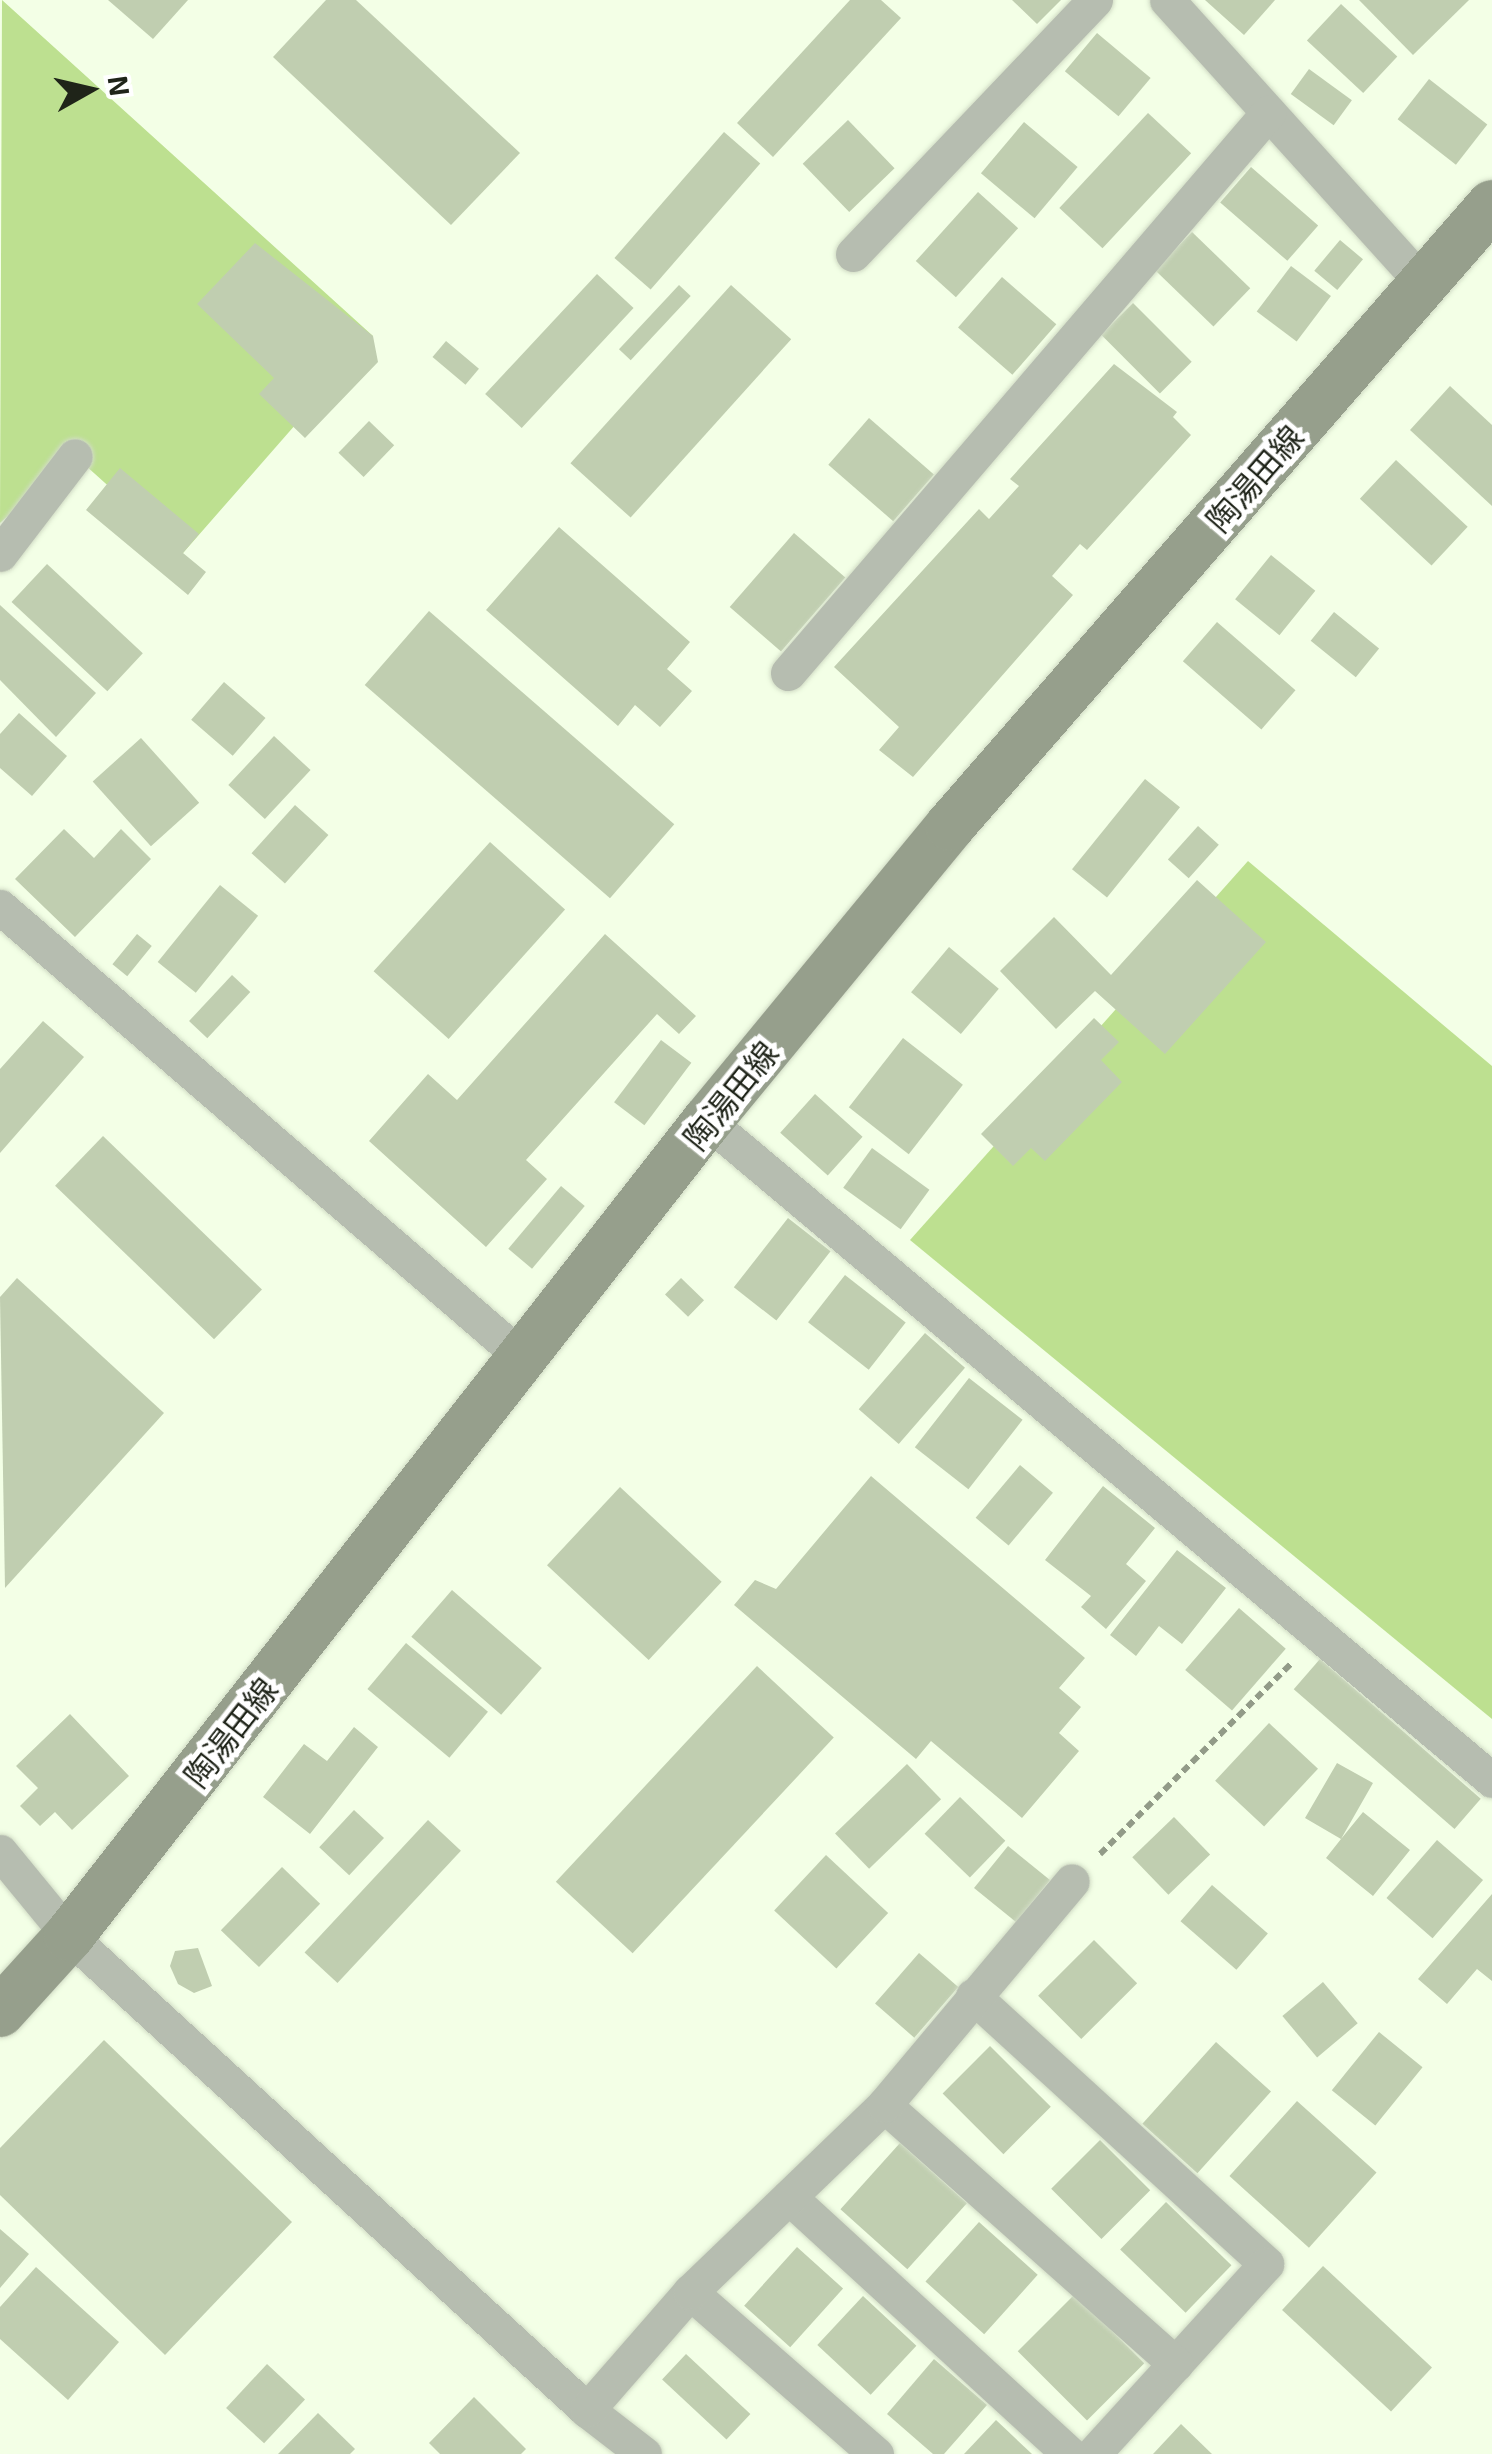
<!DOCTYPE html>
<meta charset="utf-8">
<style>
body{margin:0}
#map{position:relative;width:1492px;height:2454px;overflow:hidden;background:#f3ffe6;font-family:"Exo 2","Noto Sans JP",sans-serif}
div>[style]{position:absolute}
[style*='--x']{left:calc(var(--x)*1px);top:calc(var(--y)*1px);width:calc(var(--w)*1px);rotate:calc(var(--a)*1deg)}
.green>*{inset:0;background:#bde090}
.building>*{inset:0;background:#c0ceb0;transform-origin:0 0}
.path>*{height:6px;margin-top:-3px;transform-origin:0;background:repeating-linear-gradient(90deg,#929b88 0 8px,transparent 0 13px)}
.roads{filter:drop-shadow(0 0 2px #d1dcc5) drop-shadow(0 0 2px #d1dcc5)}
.minor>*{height:35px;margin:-17.5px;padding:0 17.5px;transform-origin:17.5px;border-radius:17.5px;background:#b6bdb0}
.secondary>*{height:50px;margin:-25px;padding:0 25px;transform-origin:25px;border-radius:25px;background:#969f8c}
span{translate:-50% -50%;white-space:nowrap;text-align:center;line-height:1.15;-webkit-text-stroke:10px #fff;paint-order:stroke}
.street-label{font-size:32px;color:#1f2419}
.north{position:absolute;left:40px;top:40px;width:100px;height:100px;-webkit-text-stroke:8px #fff;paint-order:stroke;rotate:82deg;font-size:28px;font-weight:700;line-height:40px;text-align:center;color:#1f2419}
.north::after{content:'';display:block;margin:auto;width:35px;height:45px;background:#1f2419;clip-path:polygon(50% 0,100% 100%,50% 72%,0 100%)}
</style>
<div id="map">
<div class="green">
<i style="clip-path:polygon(2px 0,373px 336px,183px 553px,75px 456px,0 523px)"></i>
<i style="clip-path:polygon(1248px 861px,1492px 1066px,1492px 1719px,910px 1240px)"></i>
</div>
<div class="building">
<i style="clip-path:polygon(108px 0,188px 0,153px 39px)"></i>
<i style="clip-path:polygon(326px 0,356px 0,520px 153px,451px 225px,273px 57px)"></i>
<i style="clip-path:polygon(850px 0,881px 0,901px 18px,773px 157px,737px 123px)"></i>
<i style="clip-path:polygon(1012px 0,1061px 0,1037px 24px)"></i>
<i style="clip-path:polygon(1205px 0,1275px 0,1244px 35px)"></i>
<i style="clip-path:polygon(1359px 0,1469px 0,1413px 55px)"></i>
<i style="left:1341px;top:4px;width:77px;height:50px;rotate:43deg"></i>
<i style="left:1097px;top:33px;width:70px;height:50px;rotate:40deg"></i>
<i style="left:1309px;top:69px;width:53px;height:31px;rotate:36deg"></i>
<i style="left:1429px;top:79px;width:74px;height:51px;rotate:38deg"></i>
<i style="left:1148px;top:113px;width:59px;height:130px;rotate:43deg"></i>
<i style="left:848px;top:120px;width:67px;height:63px;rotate:46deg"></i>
<i style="left:1024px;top:122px;width:70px;height:67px;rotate:40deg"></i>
<i style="left:724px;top:132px;width:48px;height:167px;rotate:41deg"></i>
<i style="left:1251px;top:167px;width:89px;height:47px;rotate:41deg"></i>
<i style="left:978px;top:192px;width:54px;height:93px;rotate:42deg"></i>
<i style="left:1192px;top:232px;width:81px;height:53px;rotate:44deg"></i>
<i style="left:1340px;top:240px;width:30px;height:40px;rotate:40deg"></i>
<i style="clip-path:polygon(255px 243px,373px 336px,378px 362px,305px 438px,259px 394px,274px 378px,197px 304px)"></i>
<i style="left:1291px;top:266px;width:50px;height:57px;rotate:37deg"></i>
<i style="left:597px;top:274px;width:50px;height:164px;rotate:43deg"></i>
<i style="left:1002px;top:277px;width:72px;height:67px;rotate:41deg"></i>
<i style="left:679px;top:285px;width:16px;height:88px;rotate:43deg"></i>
<i style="left:731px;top:285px;width:81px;height:240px;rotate:42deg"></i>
<i style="left:1133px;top:303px;width:83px;height:45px;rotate:45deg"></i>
<i style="left:446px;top:341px;width:43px;height:21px;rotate:40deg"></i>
<i style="clip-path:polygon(1114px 364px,1177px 412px,1173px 417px,1191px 435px,1087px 550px,1080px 544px,1052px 576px,1073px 595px,913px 777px,879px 750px,899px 727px,834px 667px,979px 509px,989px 519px,1019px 486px,1010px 479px)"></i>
<i style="clip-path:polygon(1450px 386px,1492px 425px,1492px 506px,1410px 430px)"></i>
<i style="left:869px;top:418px;width:86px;height:62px;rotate:41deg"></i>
<i style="left:369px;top:421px;width:35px;height:44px;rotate:44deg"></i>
<i style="left:1396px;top:460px;width:98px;height:53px;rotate:43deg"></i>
<i style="clip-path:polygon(120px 468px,199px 534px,183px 553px,206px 572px,188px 595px,86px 510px)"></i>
<i style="clip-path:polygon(559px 527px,690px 642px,667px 669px,692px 691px,660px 727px,635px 705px,618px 726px,486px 610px)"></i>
<i style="left:794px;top:533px;width:68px;height:98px;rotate:41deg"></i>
<i style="left:1271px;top:555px;width:57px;height:57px;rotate:39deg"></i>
<i style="left:47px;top:564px;width:131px;height:52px;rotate:43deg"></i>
<i style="clip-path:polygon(0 605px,96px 693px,56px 737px,0 680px)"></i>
<i style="left:429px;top:611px;width:325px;height:98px;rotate:41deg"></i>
<i style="left:1334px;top:612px;width:58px;height:37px;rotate:39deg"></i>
<i style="left:1217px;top:622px;width:104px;height:52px;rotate:41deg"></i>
<i style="left:224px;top:682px;width:55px;height:50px;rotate:41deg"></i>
<i style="clip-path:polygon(19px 713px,67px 756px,32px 796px,0 768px,0 734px)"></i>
<i style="left:274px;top:736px;width:50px;height:67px;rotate:43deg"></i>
<i style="left:141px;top:738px;width:87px;height:65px;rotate:48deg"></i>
<i style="left:1145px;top:779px;width:45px;height:116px;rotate:39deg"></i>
<i style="left:295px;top:805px;width:45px;height:65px;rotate:42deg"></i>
<i style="left:1198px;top:826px;width:28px;height:45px;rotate:42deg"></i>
<i style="clip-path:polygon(64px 829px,94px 858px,121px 829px,151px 859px,75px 937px,15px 879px)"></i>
<i style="left:490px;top:842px;width:101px;height:174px;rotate:42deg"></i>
<i style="clip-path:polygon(1197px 880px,1266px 942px,1165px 1054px,1095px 991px,1056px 1029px,1000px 971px,1054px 917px,1111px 975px)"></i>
<i style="left:220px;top:885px;width:49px;height:99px;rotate:39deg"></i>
<i style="left:137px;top:934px;width:19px;height:39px;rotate:39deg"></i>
<i style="clip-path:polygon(605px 934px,696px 1016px,679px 1034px,657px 1014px,526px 1160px,547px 1179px,486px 1247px,369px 1141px,428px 1074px,457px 1100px)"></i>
<i style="left:949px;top:947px;width:65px;height:59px;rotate:40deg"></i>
<i style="left:232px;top:975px;width:25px;height:63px;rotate:43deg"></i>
<i style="clip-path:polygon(1094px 1018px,1119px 1042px,1101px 1060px,1122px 1082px,1045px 1161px,1031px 1148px,1013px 1166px,981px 1134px)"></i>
<i style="clip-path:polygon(43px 1021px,84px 1057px,0 1153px,0 1069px)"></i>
<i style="left:903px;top:1038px;width:76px;height:88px;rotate:38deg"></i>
<i style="left:661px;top:1040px;width:38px;height:78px;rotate:37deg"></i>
<i style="left:815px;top:1094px;width:64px;height:52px;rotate:42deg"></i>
<i style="left:103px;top:1136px;width:221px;height:69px;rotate:44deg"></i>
<i style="left:872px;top:1148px;width:71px;height:49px;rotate:36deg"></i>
<i style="left:561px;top:1186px;width:31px;height:82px;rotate:40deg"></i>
<i style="left:788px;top:1218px;width:54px;height:88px;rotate:38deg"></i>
<i style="left:845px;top:1275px;width:77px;height:60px;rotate:38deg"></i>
<i style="clip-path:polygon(17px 1278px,164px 1413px,5px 1588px,0 1297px)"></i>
<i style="left:681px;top:1278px;width:32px;height:23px;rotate:44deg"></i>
<i style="left:925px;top:1333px;width:53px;height:101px;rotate:41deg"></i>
<i style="left:969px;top:1378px;width:68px;height:88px;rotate:38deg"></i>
<i style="left:1020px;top:1465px;width:43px;height:69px;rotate:40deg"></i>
<i style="clip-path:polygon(871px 1476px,1085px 1658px,1059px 1688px,1081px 1707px,1059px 1733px,1079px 1751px,1022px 1818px,931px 1741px,916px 1759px,734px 1605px,755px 1580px,776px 1589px)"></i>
<i style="clip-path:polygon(1103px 1486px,1155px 1528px,1126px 1564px,1146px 1581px,1106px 1629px,1081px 1607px,1091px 1596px,1045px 1560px)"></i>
<i style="left:620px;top:1487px;width:139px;height:107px;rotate:43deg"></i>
<i style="clip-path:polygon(1177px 1550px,1226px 1588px,1182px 1644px,1159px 1626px,1136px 1656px,1110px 1635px)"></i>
<i style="left:452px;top:1590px;width:119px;height:62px;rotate:41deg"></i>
<i style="left:1239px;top:1608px;width:62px;height:82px;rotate:41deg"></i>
<i style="left:406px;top:1643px;width:107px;height:60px;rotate:40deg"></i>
<i style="left:1320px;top:1659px;width:213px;height:40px;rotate:41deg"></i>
<i style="left:757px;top:1666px;width:105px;height:295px;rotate:43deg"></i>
<i style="clip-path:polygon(70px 1714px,129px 1776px,72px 1830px,55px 1812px,40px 1826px,20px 1806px,38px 1788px,16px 1766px)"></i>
<i style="left:1269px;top:1723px;width:67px;height:79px;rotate:43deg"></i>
<i style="clip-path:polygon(354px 1727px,378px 1747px,310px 1834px,263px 1797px,304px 1744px,327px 1761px)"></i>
<i style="clip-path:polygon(1337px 1763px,1373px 1783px,1341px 1839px,1363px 1812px,1410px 1850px,1373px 1896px,1326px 1858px,1341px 1839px,1305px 1818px)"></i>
<i style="left:907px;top:1764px;width:49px;height:100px;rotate:46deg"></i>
<i style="left:960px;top:1797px;width:63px;height:51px;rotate:44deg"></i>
<i style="left:354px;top:1810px;width:41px;height:51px;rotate:43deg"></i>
<i style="left:1174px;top:1817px;width:52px;height:58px;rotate:46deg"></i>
<i style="left:428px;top:1820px;width:45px;height:181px;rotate:43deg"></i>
<i style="left:1437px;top:1840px;width:61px;height:77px;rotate:41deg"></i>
<i style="left:1008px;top:1846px;width:54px;height:54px;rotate:39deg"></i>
<i style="left:826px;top:1855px;width:85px;height:76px;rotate:43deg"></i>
<i style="left:282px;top:1867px;width:53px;height:88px;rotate:44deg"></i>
<i style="left:1212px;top:1885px;width:74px;height:48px;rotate:41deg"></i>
<i style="clip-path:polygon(1492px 1894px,1492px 1981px,1477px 1969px,1447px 2004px,1418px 1979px)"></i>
<i style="left:1094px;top:1940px;width:61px;height:79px;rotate:45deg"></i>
<i style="clip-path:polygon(198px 1948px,212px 1986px,194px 1993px,178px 1984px,170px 1966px,175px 1951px)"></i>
<i style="left:919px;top:1953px;width:52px;height:67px;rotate:41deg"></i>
<i style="left:1323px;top:1982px;width:54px;height:53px;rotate:50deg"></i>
<i style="left:1379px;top:2032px;width:56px;height:75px;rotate:39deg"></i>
<i style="clip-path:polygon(104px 2040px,292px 2222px,165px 2355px,0 2195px,0 2148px)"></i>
<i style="left:1216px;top:2042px;width:74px;height:110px;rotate:42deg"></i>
<i style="left:990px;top:2046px;width:86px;height:67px;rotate:45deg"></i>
<i style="left:1297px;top:2101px;width:107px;height:101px;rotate:42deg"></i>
<i style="left:1100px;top:2140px;width:71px;height:69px;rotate:45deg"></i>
<i style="left:900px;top:2143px;width:90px;height:89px;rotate:42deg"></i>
<i style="left:1166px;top:2202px;width:91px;height:66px;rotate:44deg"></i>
<i style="left:979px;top:2222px;width:79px;height:80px;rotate:42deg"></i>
<i style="clip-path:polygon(0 2229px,29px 2254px,0 2288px)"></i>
<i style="left:797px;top:2247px;width:62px;height:79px;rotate:42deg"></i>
<i style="left:1323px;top:2266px;width:149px;height:60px;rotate:43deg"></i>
<i style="clip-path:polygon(36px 2267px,119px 2342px,68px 2400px,0 2339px,0 2307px)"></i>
<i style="left:1075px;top:2294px;width:98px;height:81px;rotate:45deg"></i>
<i style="left:863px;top:2296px;width:73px;height:67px;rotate:43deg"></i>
<i style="left:686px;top:2354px;width:88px;height:35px;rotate:43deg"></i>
<i style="clip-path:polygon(934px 2359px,987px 2405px,944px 2454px,933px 2454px,887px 2414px)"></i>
<i style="left:267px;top:2364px;width:52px;height:60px;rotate:43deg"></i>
<i style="clip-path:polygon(474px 2397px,526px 2449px,521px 2454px,440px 2454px,429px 2443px)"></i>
<i style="clip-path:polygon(318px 2413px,355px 2449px,350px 2454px,278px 2454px)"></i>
<i style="clip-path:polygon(996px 2420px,1032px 2454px,964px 2454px)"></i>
<i style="clip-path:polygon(1181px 2424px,1212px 2454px,1153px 2454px)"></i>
</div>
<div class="path">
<i style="--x:1100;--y:1854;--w:272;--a:-44.9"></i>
</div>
<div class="roads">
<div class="minor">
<i style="--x:1167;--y:0;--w:383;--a:47.9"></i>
<i style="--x:853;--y:254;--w:351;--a:-46.4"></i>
<i style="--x:0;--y:554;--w:123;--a:-52.6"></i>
<i style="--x:788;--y:673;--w:738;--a:-49.4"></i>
<i style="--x:0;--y:907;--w:692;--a:40.78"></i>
<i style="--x:707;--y:1121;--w:1025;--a:40.01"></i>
<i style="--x:0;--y:1852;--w:109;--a:50.6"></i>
<i style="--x:69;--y:1936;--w:702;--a:42.46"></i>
<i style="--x:587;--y:2410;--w:72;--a:37.7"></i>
<i style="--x:973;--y:1996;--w:397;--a:42.4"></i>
<i style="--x:1266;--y:2264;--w:257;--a:132.3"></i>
<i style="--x:884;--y:2105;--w:390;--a:41.6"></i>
<i style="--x:789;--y:2197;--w:380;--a:42.5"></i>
<i style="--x:690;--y:2292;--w:247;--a:41.1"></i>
<i style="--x:587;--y:2410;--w:157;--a:-48.9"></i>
<i style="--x:690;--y:2292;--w:269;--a:-43.9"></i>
<i style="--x:884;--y:2105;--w:292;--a:-50"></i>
</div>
<div class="secondary">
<i style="--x:0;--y:2012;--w:103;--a:-47.8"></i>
<i style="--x:69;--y:1936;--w:1035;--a:-51.95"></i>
<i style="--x:707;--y:1121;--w:382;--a:-50.5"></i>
<i style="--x:950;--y:826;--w:824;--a:-48.89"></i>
</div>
</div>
<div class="street-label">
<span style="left:1254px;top:478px;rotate:-49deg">陶湯田線</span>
<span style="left:730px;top:1095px;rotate:-51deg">陶湯田線</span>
<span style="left:230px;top:1732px;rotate:-52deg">陶湯田線</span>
</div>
<div class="north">N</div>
</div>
